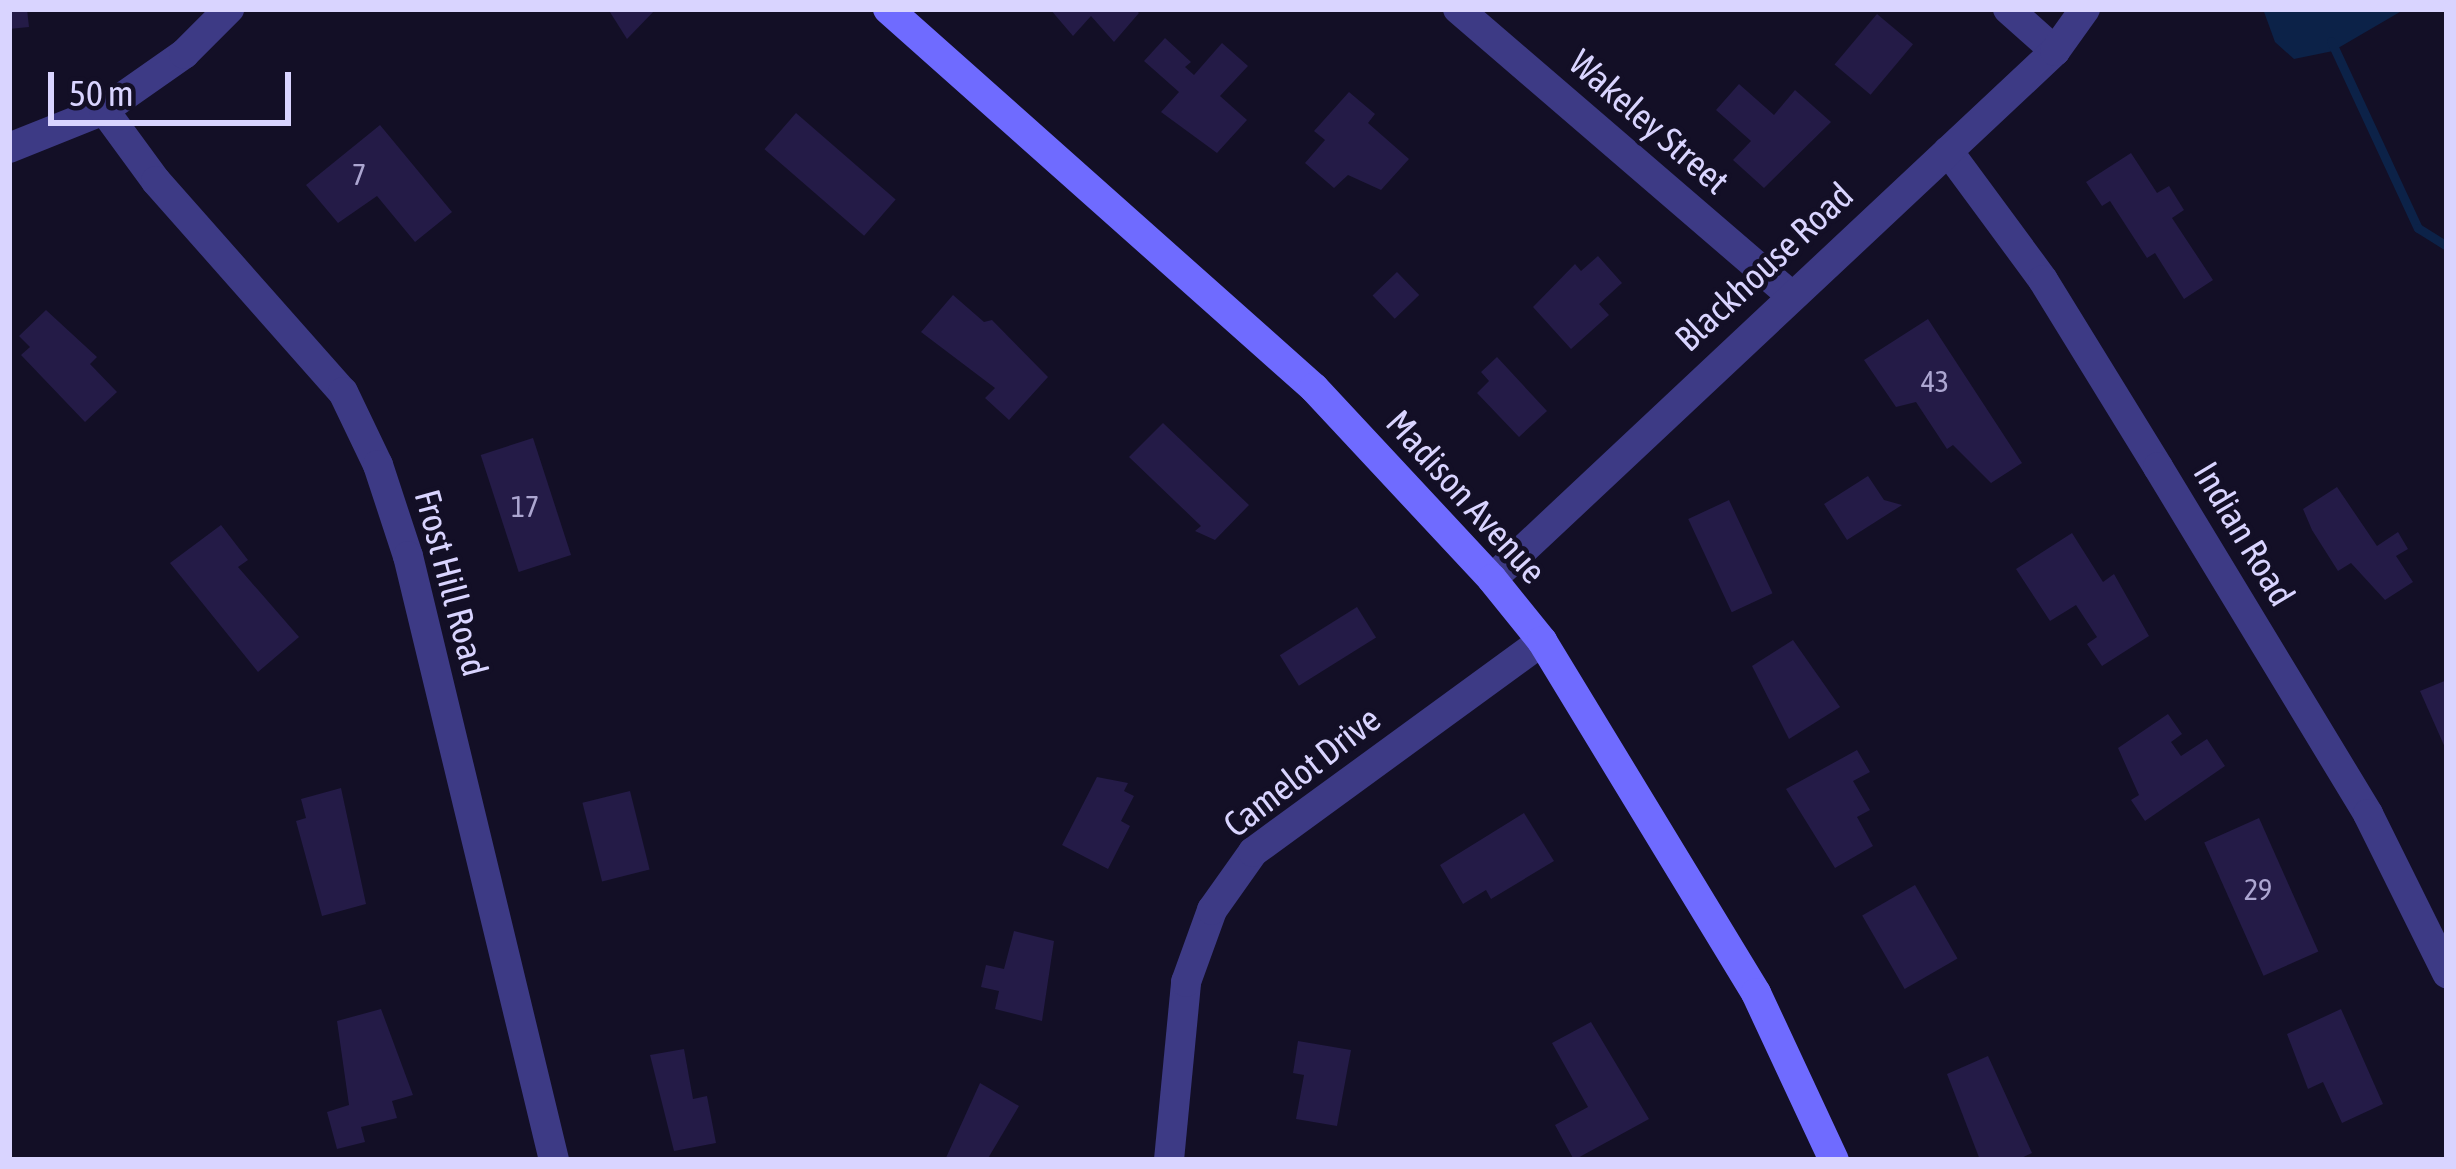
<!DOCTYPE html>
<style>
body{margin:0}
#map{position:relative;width:2456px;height:1169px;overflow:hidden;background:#130f26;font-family:"Asap Condensed",sans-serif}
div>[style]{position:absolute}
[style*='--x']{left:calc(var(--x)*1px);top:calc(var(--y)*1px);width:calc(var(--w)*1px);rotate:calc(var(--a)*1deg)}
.water>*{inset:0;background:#0c2248}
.stream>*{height:9px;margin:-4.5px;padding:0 4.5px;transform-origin:4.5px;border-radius:4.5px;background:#0c2248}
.building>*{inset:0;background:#241b47;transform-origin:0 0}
.street>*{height:30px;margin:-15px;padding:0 15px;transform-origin:15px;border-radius:15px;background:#3d3a85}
.secondary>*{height:30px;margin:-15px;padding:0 15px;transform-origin:15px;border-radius:15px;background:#6f6bff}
span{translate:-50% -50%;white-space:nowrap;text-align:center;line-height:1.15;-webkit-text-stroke:9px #130f26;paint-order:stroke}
.number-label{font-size:30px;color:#aca6d1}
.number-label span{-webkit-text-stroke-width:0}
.street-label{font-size:36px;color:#d9d4ff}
.frame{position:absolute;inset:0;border:12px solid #d9d4ff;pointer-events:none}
.scale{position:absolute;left:48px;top:72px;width:243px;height:54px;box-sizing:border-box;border:6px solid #d9d4ff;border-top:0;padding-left:15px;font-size:36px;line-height:42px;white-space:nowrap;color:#d9d4ff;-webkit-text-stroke:9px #130f26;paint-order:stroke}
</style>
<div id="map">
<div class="water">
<i style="clip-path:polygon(2263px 9px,2405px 9px,2333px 51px,2294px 59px,2275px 42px)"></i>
</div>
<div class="stream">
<i style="--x:2331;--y:41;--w:206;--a:65.1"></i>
<i style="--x:2418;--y:228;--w:34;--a:32"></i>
</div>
<div class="building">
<i style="clip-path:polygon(9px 9px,27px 9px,29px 27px,9px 29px)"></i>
<i style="clip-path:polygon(608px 9px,656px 9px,627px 39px)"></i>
<i style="clip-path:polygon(1050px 9px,1134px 9px,1139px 13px,1114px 42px,1091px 16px,1073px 36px)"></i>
<i style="left:1877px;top:14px;width:47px;height:66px;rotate:40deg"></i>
<i style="clip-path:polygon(1165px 38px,1191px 62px,1185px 67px,1194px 75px,1222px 43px,1248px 66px,1220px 96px,1247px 120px,1217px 153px,1161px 112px,1179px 92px,1144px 61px)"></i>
<i style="clip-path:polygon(1739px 84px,1774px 115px,1795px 90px,1831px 122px,1764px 188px,1733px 160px,1751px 141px,1716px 110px)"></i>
<i style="clip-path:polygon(1349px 92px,1375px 114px,1368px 123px,1409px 159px,1381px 190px,1348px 175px,1334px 188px,1305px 163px,1325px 140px,1314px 131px)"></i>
<i style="left:796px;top:113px;width:132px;height:48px;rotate:41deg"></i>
<i style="clip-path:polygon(380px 125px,452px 212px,415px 242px,377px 196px,338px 223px,306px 185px)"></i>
<i style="clip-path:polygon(2131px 153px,2157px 193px,2169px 186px,2184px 210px,2172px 218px,2213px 280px,2184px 299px,2155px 253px,2147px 258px,2110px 201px,2102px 206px,2086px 182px)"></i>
<i style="clip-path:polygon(1598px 256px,1622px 283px,1599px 304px,1609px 315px,1571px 349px,1533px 307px,1575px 264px,1581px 271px)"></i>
<i style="left:1397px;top:272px;width:32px;height:34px;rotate:46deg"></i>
<i style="clip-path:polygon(953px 295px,984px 322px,992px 320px,1048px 377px,1009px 420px,985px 398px,995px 388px,921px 332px)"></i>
<i style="clip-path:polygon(46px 310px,97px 357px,90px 364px,117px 392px,85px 422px,21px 355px,30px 347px,19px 336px)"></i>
<i style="clip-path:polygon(1928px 319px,2022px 463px,1991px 483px,1953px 445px,1947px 449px,1916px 402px,1896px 407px,1864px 360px)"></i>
<i style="clip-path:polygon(1497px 357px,1547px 411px,1519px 437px,1477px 393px,1489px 381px,1481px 372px)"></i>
<i style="clip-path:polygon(1163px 423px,1249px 505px,1215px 540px,1195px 531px,1201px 526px,1129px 457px)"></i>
<i style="left:533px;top:438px;width:123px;height:55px;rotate:72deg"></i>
<i style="clip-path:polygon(1868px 476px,1884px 500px,1902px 505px,1847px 540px,1824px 504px)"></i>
<i style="clip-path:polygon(2337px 487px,2377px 546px,2398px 532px,2408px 549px,2396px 556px,2413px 582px,2385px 600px,2351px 563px,2338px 571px,2312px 530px,2303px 509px)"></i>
<i style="left:1729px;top:500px;width:103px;height:45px;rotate:65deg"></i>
<i style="clip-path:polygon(221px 525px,248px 560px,238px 567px,299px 637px,258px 672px,170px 563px)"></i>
<i style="clip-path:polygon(2072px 533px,2103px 582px,2114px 574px,2149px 636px,2102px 666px,2087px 644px,2097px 637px,2076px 605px,2050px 621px,2016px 569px)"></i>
<i style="left:1357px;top:607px;width:36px;height:91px;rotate:58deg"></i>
<i style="clip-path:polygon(1793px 640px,1840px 707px,1789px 739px,1752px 666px)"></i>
<i style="clip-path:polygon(2447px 680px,2447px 752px,2420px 691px)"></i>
<i style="clip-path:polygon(2168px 714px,2182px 734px,2171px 742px,2181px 756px,2207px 739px,2225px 766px,2145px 821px,2131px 800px,2139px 795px,2118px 748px)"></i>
<i style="clip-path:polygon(1857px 750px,1870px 772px,1853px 781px,1870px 810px,1857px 817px,1873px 846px,1835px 868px,1786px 789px)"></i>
<i style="clip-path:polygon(1097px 777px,1128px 783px,1124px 791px,1134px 796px,1121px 821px,1130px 826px,1108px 869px,1062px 845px)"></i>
<i style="clip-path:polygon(341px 788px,366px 904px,322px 916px,296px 821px,306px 818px,301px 799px)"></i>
<i style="left:630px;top:791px;width:81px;height:49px;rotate:76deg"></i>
<i style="clip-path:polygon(1524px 813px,1554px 861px,1491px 899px,1486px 890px,1463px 904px,1440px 865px)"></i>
<i style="left:2259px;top:818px;width:146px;height:60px;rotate:66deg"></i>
<i style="left:1915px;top:885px;width:85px;height:61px;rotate:60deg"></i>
<i style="clip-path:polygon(1014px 931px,1054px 941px,1042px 1021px,995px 1009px,999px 991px,981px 987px,986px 965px,1004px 969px)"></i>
<i style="clip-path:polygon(381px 1009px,413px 1095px,392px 1101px,397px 1118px,361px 1127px,365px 1142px,337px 1149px,327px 1112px,349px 1105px,337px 1021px)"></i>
<i style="clip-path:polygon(2341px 1009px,2383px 1104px,2342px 1123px,2323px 1082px,2308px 1089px,2287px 1034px)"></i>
<i style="clip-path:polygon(1591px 1022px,1649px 1119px,1574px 1160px,1555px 1125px,1588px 1107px,1552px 1043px)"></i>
<i style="clip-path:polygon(1298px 1041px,1351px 1050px,1337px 1126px,1296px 1119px,1304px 1075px,1293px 1073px)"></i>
<i style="clip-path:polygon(684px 1049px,693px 1099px,707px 1096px,716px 1143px,674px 1151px,650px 1055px)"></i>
<i style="clip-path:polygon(1988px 1056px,2032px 1153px,2017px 1160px,1980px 1160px,1947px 1074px)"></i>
<i style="clip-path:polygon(980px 1083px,1019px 1106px,987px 1160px,945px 1160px)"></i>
</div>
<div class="street">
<i style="--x:1458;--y:9;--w:438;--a:40.7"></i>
<i style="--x:2008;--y:9;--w:63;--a:41.8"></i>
<i style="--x:104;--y:110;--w:88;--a:53.8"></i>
<i style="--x:156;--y:181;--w:282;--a:48.5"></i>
<i style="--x:343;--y:392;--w:81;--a:64.4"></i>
<i style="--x:378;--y:465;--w:96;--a:71.8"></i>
<i style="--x:408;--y:556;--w:621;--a:76.41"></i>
<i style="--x:9;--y:148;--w:102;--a:-21.8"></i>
<i style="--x:104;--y:110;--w:98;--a:-35"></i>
<i style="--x:184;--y:54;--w:64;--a:-45"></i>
<i style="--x:1948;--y:151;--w:160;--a:53.6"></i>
<i style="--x:2043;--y:280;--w:220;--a:58.4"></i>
<i style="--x:2158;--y:467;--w:406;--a:58.8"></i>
<i style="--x:2368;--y:814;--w:178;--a:63.6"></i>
<i style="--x:1492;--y:579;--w:772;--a:-43.16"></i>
<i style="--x:2055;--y:51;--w:52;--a:-54.5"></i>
<i style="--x:1169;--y:1160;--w:179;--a:-84.5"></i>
<i style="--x:1186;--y:982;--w:77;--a:-70.1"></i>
<i style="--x:1212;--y:910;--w:71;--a:-54.7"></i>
<i style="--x:1253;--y:852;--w:358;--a:-36.1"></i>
</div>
<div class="secondary">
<i style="--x:888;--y:9;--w:570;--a:41.66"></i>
<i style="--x:1314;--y:388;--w:261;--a:47"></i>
<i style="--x:1492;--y:579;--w:80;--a:51.1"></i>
<i style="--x:1542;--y:641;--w:412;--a:58.7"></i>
<i style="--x:1756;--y:993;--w:184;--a:65"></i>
</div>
<div class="number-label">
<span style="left:359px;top:174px">7</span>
<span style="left:1935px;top:381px">43</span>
<span style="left:525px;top:506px">17</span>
<span style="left:2258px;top:889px">29</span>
</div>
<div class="street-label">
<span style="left:1649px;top:122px;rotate:41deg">Wakeley Street</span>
<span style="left:1764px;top:267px;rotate:-43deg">Blackhouse Road</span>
<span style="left:1466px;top:497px;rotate:48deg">Madison Avenue</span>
<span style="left:2244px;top:534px;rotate:59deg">Indian Road</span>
<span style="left:451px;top:583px;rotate:75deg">Frost Hill Road</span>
<span style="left:1302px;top:772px;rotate:-38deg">Camelot Drive</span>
</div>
<div class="frame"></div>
<div class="scale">50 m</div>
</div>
